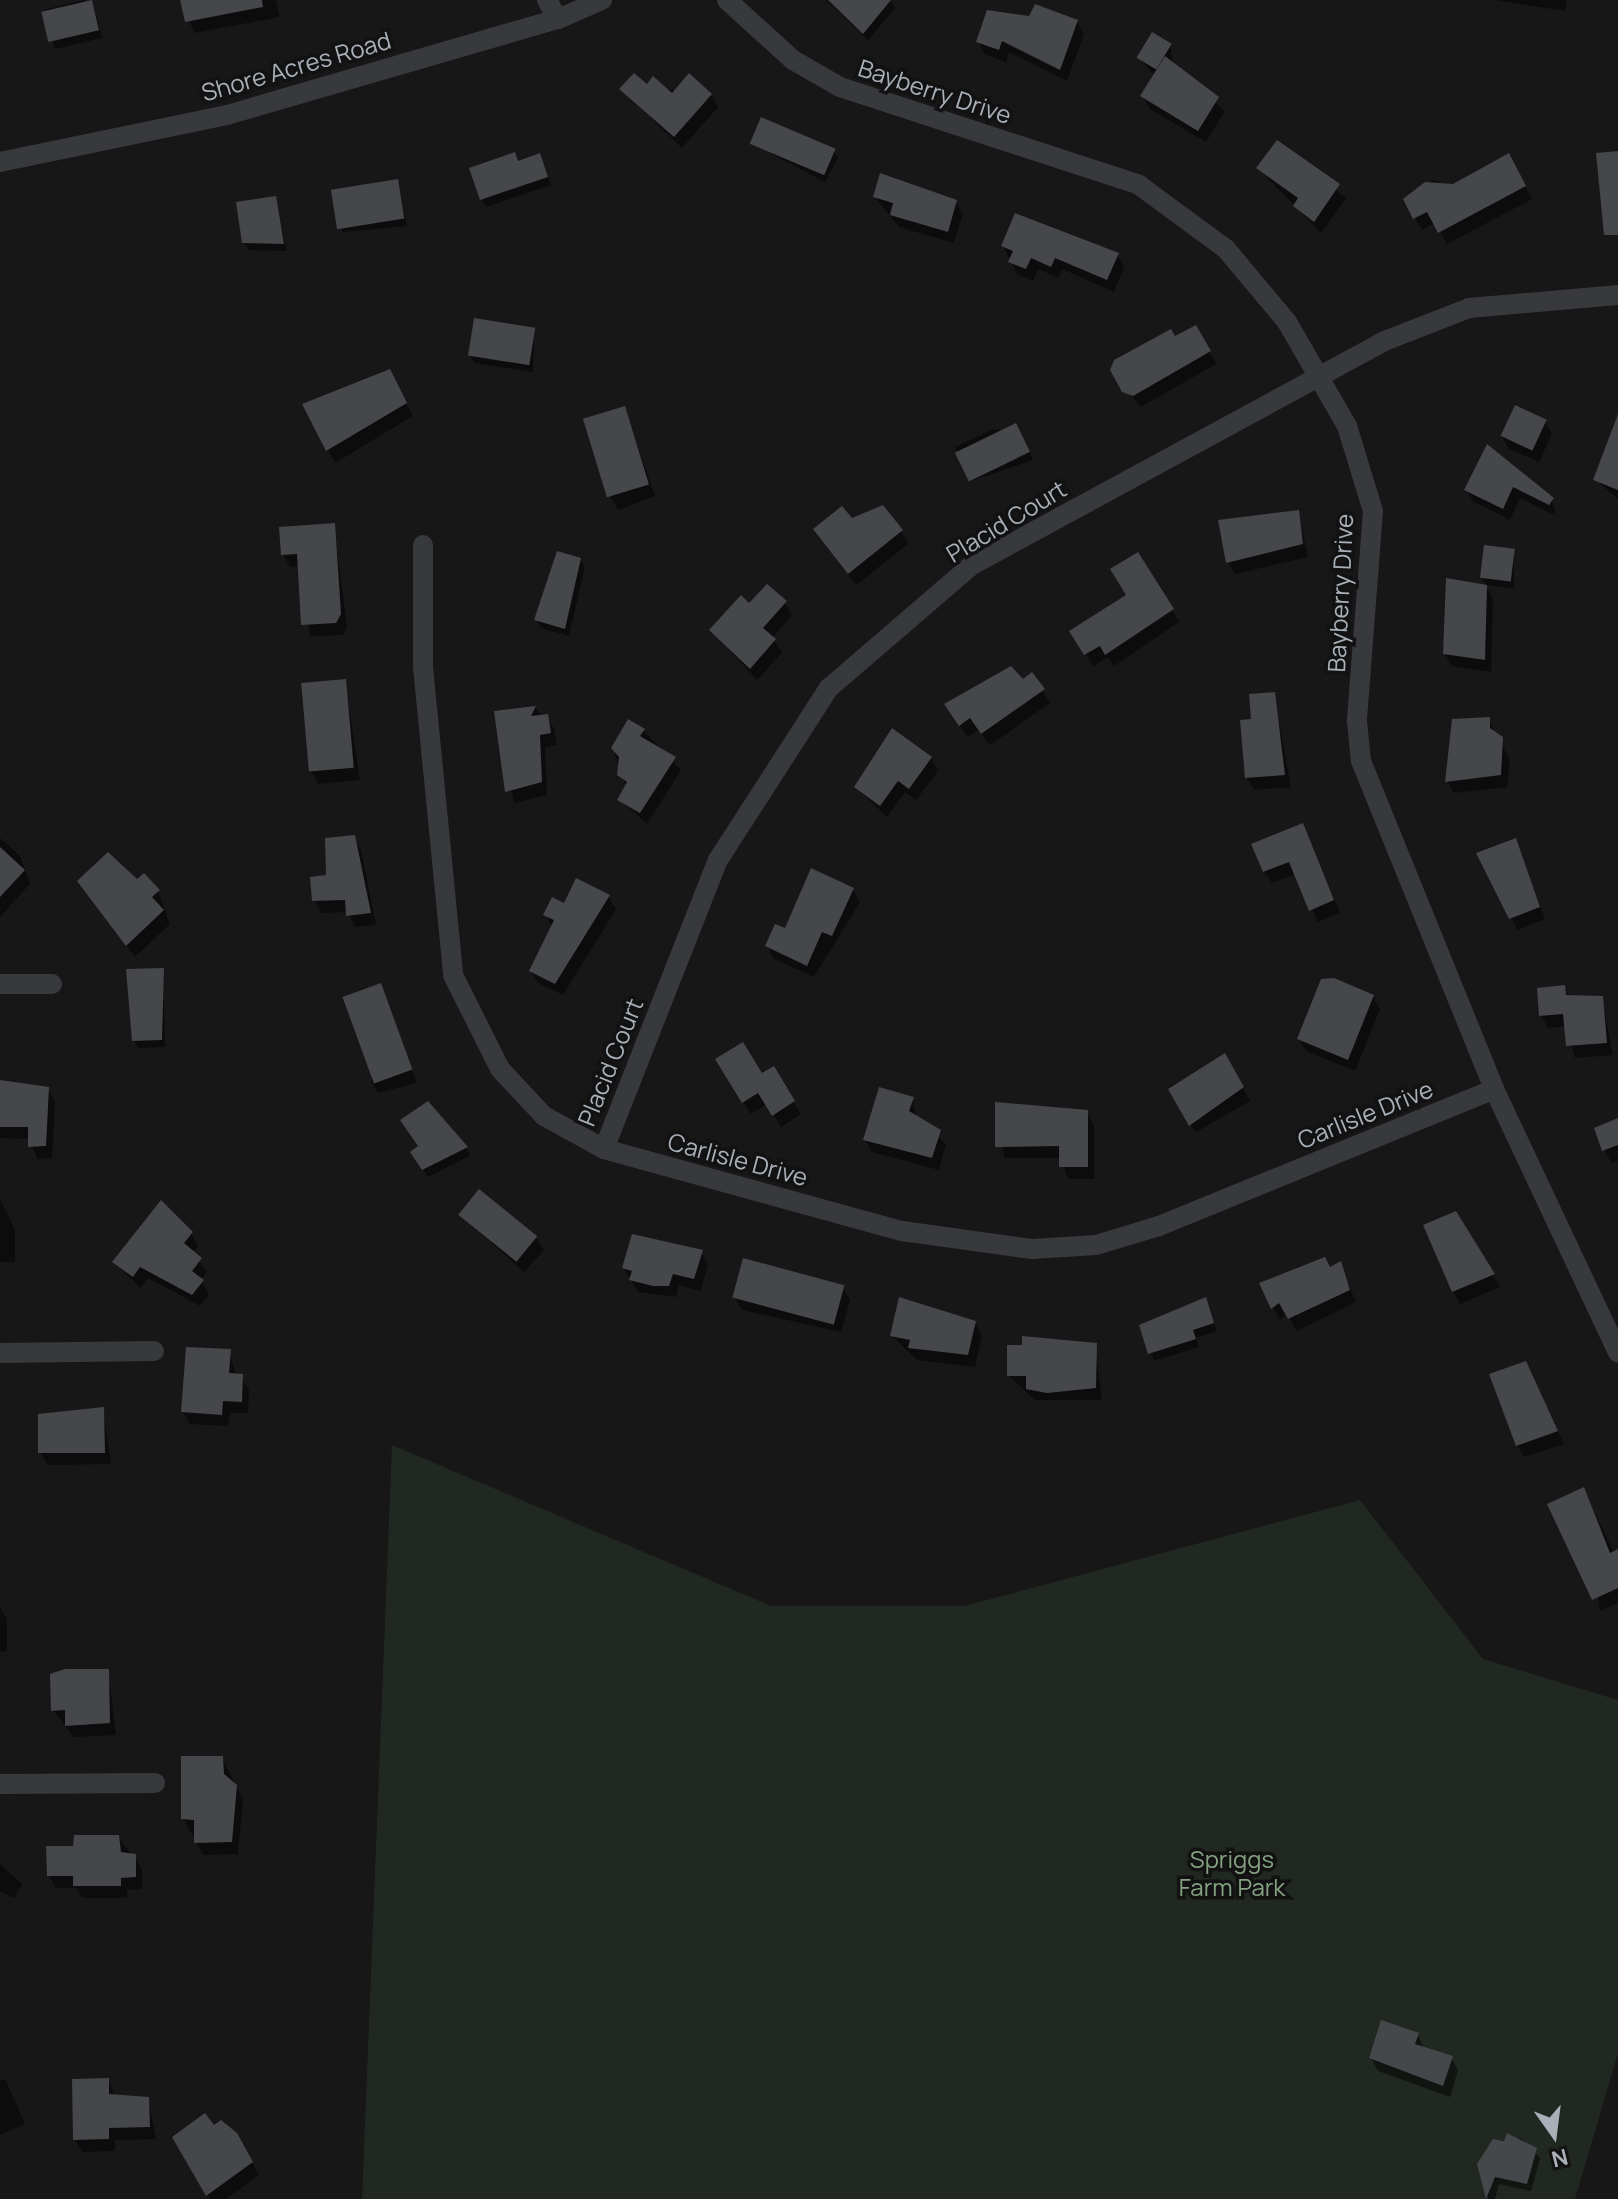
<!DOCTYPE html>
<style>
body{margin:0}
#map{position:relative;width:1618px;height:2199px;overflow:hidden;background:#171718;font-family:Manrope,sans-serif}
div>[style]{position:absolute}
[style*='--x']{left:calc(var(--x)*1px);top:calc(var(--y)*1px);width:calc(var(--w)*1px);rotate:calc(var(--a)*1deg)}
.green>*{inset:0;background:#212821}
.shadow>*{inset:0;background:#0007;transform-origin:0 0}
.building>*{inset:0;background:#46474b;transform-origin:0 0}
.street>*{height:20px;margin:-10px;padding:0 10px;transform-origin:10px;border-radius:10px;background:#38393d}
span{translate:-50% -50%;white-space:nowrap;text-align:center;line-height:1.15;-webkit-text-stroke:7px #121213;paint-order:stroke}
.street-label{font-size:24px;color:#a9b0b8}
.park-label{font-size:24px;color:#84a281}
.north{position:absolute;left:1514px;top:2095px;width:80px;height:80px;-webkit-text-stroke:6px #121213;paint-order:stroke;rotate:166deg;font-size:22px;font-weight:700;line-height:32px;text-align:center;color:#a9b0b8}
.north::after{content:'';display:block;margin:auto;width:28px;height:36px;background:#a9b0b8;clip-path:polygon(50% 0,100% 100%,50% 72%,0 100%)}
</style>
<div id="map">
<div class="green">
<i style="clip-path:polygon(392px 1445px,771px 1606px,965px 1606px,1360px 1500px,1483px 1659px,1618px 1700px,1618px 2053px,1575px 2199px,362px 2199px)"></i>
</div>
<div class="shadow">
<i style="clip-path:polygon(84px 0,94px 6px,102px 38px,55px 49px,43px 10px)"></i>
<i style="clip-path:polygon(182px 0,276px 0,280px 17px,194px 33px)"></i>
<i style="clip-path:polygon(826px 0,890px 0,895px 8px,868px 40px)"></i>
<i style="clip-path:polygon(1495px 0,1567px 0,1565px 11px)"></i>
<i style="clip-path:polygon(1077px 22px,1084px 34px,1067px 81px,1009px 52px,1006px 62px,985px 54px,978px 41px)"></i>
<i style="clip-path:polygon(1170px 45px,1173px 65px,1225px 111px,1206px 142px,1150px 109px,1143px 96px,1155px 76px,1138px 57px)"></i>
<i style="clip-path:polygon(647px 87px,711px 95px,718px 107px,682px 148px,622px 90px)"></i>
<i style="clip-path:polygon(749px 142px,833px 150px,838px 158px,825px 182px)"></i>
<i style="clip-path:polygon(1278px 142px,1346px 198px,1321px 233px,1259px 169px)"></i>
<i style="clip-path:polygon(539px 156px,551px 185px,486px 207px,482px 199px,518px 163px)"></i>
<i style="clip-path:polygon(1508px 156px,1532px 199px,1447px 244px,1435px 223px,1422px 230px,1405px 200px,1433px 180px,1453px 186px)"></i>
<i style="clip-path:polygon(397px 181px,407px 226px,343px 232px,339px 224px)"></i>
<i style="clip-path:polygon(875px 197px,955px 201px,963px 214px,954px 243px,899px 227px)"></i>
<i style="clip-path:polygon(275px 198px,287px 251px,249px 250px,244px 242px)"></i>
<i style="clip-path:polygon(1003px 246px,1117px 255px,1124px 267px,1114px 292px,1062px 269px,1058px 278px,1038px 269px,1033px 281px,1017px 274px)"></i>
<i style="clip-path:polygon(1196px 327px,1216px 364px,1141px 407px,1120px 382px)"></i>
<i style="clip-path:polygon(534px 330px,533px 372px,475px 363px,470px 355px)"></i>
<i style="clip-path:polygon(396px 384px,413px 416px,335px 463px,305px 405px)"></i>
<i style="clip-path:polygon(624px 408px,655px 496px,618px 510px,611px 498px)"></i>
<i style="clip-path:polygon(1545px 422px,1552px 434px,1539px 462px,1509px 449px,1502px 436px)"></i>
<i style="clip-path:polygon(994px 429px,1020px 433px,1033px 460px,971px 481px,955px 447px)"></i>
<i style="clip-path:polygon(1618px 439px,1618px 499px,1595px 479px)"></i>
<i style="clip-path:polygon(1487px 447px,1552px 500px,1556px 516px,1520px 498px,1510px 520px,1474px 502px,1466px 490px)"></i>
<i style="clip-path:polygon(1298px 512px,1308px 557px,1235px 574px,1228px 562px)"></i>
<i style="clip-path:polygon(851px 520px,901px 531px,908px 544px,856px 585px,815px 530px)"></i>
<i style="clip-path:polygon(334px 526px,347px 627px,343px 635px,310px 636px,300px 566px,290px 567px,283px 554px)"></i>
<i style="clip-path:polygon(1514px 551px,1514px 589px,1486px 585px,1481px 577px)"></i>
<i style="clip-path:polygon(580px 559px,585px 567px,569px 636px,541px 628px,536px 620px)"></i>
<i style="clip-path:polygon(1486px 587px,1493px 599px,1491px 672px,1452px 666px,1445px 654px)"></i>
<i style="clip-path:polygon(785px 603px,792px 615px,772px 638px,782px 653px,757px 680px,712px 631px,750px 606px)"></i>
<i style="clip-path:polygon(1172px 610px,1179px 622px,1114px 666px,1108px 657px,1093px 666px,1072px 631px)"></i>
<i style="clip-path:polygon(1032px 675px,1050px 703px,990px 745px,978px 730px,968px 737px,954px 717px)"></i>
<i style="clip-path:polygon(345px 681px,360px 780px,318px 784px,311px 771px)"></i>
<i style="clip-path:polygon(1274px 694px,1291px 787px,1254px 790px,1247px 777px,1253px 721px)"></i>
<i style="clip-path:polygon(535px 708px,554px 728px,557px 745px,545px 747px,547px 795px,514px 803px,496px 713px)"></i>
<i style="clip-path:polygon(1488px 719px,1510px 760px,1507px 787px,1454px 793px,1447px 781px)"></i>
<i style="clip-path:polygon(643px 730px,681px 770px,647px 824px,620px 800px,626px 787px,613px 748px)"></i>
<i style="clip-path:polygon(931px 758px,938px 771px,916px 800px,905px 792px,887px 817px,856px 787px)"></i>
<i style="clip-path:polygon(1302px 825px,1340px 913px,1318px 922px,1296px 874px,1272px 883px,1264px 871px)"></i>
<i style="clip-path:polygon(353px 837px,361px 850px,376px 925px,355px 927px,348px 912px,321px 913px,314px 900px)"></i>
<i style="clip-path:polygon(0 838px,20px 856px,30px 884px,0 917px)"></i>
<i style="clip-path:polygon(1515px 840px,1545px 919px,1518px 930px,1511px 918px)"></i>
<i style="clip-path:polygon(137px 882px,158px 891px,170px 924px,135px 957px,87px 893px)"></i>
<i style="clip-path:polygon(853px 890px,860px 902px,814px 977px,774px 959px,767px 946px)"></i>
<i style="clip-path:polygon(608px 896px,616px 909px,563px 995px,538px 983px,531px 971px,553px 928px,546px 915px)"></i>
<i style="clip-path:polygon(163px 970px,165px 1047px,138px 1048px,134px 1040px)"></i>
<i style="clip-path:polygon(380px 985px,417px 1083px,378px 1093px,371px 1081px)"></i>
<i style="clip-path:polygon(1563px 987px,1569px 997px,1602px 998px,1613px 1055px,1575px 1058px,1566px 1026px,1548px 1028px,1541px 1015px)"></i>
<i style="clip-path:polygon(1373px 997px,1380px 1009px,1355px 1071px,1306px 1051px,1299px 1039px)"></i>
<i style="left:1224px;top:1056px;width:52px;height:63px;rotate:60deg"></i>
<i style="clip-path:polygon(718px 1060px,762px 1076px,773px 1069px,801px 1114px,781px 1127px,767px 1104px,751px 1114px)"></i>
<i style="clip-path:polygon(0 1082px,47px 1089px,55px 1101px,52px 1158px,37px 1159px,30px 1139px,0 1138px)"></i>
<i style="clip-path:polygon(912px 1099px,917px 1118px,946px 1144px,939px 1170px,872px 1152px,865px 1140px)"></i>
<i style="clip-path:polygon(428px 1103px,471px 1155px,428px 1177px,412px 1153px,420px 1147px)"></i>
<i style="clip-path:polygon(997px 1104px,1087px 1112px,1094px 1125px,1094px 1179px,1068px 1179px,1061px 1158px,1004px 1158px)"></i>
<i style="clip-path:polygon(1618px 1120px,1618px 1161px,1611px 1163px,1596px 1130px)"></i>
<i style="clip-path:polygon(0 1199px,15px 1230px,15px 1262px,0 1262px)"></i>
<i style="clip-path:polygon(1455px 1213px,1500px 1287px,1460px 1304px,1453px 1291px)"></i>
<i style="clip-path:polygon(462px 1216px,536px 1237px,544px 1250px,524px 1272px)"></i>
<i style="clip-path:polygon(191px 1233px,198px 1246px,193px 1253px,207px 1272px,201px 1280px,209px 1294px,200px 1306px,148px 1278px,140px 1288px,115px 1262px)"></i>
<i style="clip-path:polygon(701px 1252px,708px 1264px,701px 1291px,679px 1285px,676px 1297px,638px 1292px,624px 1268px)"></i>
<i style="clip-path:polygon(1340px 1264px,1356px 1302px,1297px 1331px,1287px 1314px,1280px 1320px,1261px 1284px)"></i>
<i style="clip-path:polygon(842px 1287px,850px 1300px,841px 1332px,742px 1310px,735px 1298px)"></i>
<i style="clip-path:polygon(1205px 1300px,1217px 1331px,1196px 1338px,1199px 1347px,1154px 1361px,1141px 1326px)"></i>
<i style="clip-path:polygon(975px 1323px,982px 1335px,975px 1367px,917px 1360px,892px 1336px)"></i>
<i style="clip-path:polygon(1095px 1345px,1102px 1400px,1035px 1400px,1009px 1376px)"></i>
<i style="clip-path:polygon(229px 1351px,236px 1375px,249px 1388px,248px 1413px,230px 1413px,228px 1426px,190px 1424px,183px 1412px)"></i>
<i style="clip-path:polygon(1532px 1376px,1564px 1444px,1524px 1457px,1517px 1445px)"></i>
<i style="clip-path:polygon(103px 1410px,111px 1464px,48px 1465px,40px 1452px)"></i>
<i style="clip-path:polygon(1583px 1489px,1618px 1561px,1618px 1603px,1600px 1611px)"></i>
<i style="clip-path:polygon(0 1607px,7px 1619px,7px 1651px,0 1652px)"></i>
<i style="clip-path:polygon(108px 1671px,116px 1735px,74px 1737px,53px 1710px)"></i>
<i style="clip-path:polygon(222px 1758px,243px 1799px,238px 1854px,203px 1855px,183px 1818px)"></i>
<i style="clip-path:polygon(118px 1837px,142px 1868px,142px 1889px,127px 1890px,127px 1898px,82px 1898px,76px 1888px,56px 1888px,49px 1876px,75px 1848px)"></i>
<i style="clip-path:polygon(0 1864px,22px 1884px,14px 1898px,0 1891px)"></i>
<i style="clip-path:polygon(1418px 2035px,1424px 2049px,1451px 2058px,1458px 2070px,1450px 2097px,1378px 2071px,1371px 2058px)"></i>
<i style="clip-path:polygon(5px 2079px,25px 2124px,0 2135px,0 2081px)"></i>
<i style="clip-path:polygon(108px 2080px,115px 2097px,148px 2099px,156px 2139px,115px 2140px,115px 2151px,82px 2152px,75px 2140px)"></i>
<i style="clip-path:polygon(213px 2128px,235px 2135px,259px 2175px,226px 2199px,210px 2199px,174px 2137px)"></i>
<i style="clip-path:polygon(1521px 2138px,1540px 2158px,1531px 2191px,1499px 2184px,1495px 2199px,1488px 2199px,1479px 2165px,1495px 2141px)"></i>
</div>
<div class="building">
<i style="left:92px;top:0;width:31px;height:52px;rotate:77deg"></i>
<i style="clip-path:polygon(180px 0,262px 0,263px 7px,185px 22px)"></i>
<i style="clip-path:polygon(828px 0,891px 0,863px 34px)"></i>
<i style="clip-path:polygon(1035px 4px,1078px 20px,1060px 70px,1002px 41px,999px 50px,976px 42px,987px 10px,1029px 16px)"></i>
<i style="left:1152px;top:32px;width:23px;height:30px;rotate:31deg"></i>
<i style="clip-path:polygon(1165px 56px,1219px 97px,1198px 131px,1140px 96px)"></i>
<i style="clip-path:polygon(634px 73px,647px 84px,653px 76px,672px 93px,689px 73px,712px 94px,674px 137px,619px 89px)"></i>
<i style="left:761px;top:117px;width:81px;height:29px;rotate:23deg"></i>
<i style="clip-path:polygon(1277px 140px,1340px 184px,1314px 222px,1293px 206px,1298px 198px,1256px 168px)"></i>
<i style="clip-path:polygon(1618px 151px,1618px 235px,1604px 235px,1596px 153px)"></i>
<i style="clip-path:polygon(515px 152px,518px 161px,540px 153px,548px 177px,480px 200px,469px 168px)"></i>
<i style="clip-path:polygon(1509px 153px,1526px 186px,1438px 233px,1427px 212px,1413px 219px,1403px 199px,1425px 182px,1453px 184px)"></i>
<i style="clip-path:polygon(880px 173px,957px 200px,948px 232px,890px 215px,893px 203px,873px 197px)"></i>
<i style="left:398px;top:179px;width:40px;height:68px;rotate:81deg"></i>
<i style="clip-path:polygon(276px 196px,284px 244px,242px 243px,236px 202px)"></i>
<i style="clip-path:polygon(1015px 213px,1119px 253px,1107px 280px,1055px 258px,1051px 267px,1031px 258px,1026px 269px,1008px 262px,1013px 251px,1001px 246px)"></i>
<i style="left:474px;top:318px;width:62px;height:38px;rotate:9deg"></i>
<i style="clip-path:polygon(1196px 325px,1211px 351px,1133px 396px,1122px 392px,1110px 370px,1114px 360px,1171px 329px,1175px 336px)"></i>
<i style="clip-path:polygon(390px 369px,407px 403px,326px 451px,302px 404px)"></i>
<i style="left:1515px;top:405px;width:35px;height:34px;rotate:25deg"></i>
<i style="left:625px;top:406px;width:82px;height:44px;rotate:73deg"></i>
<i style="clip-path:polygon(1618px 414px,1618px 490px,1593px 480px)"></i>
<i style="left:1016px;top:423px;width:32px;height:68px;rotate:64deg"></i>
<i style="clip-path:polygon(1487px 444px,1554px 498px,1549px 505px,1513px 487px,1503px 509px,1464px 490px)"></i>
<i style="clip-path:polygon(883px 505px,903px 530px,848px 574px,813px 529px,842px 506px,852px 518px)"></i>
<i style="clip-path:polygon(1299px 510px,1303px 544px,1226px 563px,1218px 520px)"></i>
<i style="clip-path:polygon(335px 523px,341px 614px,336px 623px,301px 625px,297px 554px,281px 555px,279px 527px)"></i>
<i style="left:1484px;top:545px;width:31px;height:33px;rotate:7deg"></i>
<i style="clip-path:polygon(557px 551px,581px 558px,565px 629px,534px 620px)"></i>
<i style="clip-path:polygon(1138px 552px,1174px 609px,1105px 655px,1100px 646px,1084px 655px,1069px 631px,1126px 595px,1110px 569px)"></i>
<i style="clip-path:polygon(1446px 578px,1487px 585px,1485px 660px,1443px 654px)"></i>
<i style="clip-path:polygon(767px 584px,787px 601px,763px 628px,776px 639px,750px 669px,709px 630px,741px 595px,749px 603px)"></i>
<i style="clip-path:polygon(1011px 666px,1023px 679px,1032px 672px,1045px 689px,981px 734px,970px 718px,959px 726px,944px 704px)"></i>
<i style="left:346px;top:679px;width:89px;height:45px;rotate:85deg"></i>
<i style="clip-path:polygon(1275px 692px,1285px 775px,1245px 778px,1240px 720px,1251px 719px,1249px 694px)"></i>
<i style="clip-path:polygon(536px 706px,531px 716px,548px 714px,551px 733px,540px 735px,542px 782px,505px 792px,494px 711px)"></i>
<i style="clip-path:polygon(1490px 717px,1490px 728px,1503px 737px,1501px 775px,1445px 782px,1452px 719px)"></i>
<i style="clip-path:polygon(628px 719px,645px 729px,640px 736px,676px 757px,640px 813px,617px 800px,627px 782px,617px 775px,619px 757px,611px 748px)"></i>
<i style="clip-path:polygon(892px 728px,932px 757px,909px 789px,898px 781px,880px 806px,854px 787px)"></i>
<i style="clip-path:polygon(1303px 823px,1334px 900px,1309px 911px,1289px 862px,1263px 872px,1251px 844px)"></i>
<i style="clip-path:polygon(355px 835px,371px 913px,346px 916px,345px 900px,312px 901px,310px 877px,326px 875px,325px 838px)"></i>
<i style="clip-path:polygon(1516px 838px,1540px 907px,1509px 919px,1476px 853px)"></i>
<i style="clip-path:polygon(0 847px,25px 870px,0 897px)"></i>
<i style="clip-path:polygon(108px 852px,137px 879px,144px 873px,160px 890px,152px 897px,164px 910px,126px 946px,77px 881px)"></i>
<i style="clip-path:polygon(811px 868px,854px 888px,832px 936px,822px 932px,807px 966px,765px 946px,775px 924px,785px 928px)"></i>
<i style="clip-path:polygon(576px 878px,610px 895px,555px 984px,529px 971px,554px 920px,543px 915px,552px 897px,564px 903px)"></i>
<i style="clip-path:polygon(164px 968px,162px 1040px,132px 1041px,126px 969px)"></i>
<i style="clip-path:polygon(1334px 978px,1374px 995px,1348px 1060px,1297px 1039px,1321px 979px)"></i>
<i style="left:381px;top:983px;width:92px;height:41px;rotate:70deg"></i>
<i style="clip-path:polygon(1565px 985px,1566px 995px,1603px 996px,1607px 1043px,1566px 1046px,1563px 1014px,1539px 1016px,1537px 988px)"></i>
<i style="clip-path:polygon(743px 1042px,762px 1073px,774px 1066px,795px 1101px,772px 1116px,758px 1093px,742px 1103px,715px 1059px)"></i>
<i style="clip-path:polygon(1225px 1053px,1244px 1087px,1189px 1126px,1168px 1089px)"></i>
<i style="clip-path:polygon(0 1080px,49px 1087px,46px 1146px,28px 1147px,28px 1127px,0 1127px)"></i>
<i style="clip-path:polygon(879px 1087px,914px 1097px,909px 1111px,941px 1130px,932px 1158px,863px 1140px)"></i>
<i style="clip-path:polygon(428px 1101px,468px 1147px,422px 1170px,410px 1152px,418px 1146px,400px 1120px)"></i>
<i style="clip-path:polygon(995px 1102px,1088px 1110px,1088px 1167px,1059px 1167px,1059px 1146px,995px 1147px)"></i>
<i style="clip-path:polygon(1618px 1118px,1618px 1145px,1602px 1151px,1594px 1128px)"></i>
<i style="left:479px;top:1189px;width:75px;height:33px;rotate:39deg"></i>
<i style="clip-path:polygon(161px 1200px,193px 1232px,184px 1243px,202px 1258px,192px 1271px,204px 1280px,192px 1295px,140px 1267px,133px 1277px,112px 1262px)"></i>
<i style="clip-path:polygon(1456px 1211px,1495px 1274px,1452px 1292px,1423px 1225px)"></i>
<i style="clip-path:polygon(632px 1234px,703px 1250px,694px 1279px,673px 1274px,669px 1286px,653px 1286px,629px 1280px,632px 1271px,622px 1268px)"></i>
<i style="clip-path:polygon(1325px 1257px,1330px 1267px,1341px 1261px,1350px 1290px,1288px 1319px,1279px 1303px,1271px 1309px,1259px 1283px)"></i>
<i style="left:743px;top:1258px;width:105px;height:41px;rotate:15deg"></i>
<i style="clip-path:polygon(899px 1297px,976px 1321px,968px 1355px,908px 1348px,910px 1340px,890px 1336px)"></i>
<i style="clip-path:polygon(1206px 1297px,1214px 1323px,1193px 1330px,1196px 1339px,1148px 1354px,1139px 1325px)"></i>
<i style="clip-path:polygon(1022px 1336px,1097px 1343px,1096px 1388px,1047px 1393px,1026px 1389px,1026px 1376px,1007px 1376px,1007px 1345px,1022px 1345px)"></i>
<i style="clip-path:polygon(186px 1347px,231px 1349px,229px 1373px,243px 1374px,242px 1402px,223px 1401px,222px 1415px,181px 1412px)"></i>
<i style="clip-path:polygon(1526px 1361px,1558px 1431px,1516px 1446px,1489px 1374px)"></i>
<i style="clip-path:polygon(104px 1407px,105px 1453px,38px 1453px,38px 1414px)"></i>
<i style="clip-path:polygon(1584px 1487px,1610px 1553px,1618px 1549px,1618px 1588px,1592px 1600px,1547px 1504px)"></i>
<i style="clip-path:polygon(65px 1669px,109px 1669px,110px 1723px,65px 1726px,65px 1710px,51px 1711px,50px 1674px)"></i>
<i style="clip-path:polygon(181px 1756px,223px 1756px,224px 1774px,237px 1785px,232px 1842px,194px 1843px,194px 1820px,181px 1819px)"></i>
<i style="clip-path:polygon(74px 1835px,119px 1835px,121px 1852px,136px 1854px,136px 1877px,121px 1878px,121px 1886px,73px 1886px,73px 1876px,47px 1876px,46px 1846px,73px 1846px)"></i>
<i style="clip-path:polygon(1381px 2020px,1419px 2033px,1415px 2044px,1453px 2056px,1443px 2086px,1369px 2058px)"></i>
<i style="clip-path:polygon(109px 2078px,109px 2094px,149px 2097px,150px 2127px,109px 2128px,109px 2139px,73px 2140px,72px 2079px)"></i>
<i style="clip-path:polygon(205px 2113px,214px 2125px,221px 2120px,237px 2133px,253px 2162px,206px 2196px,172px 2137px)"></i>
<i style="clip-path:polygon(1507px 2133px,1537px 2148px,1527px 2184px,1495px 2177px,1486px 2199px,1477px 2164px,1493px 2139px,1504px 2141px)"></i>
</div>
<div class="street">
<i style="--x:547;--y:0;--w:22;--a:60"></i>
<i style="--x:727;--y:0;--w:89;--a:42.3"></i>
<i style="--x:793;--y:60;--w:54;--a:29.9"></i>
<i style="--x:840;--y:87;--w:315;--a:18.1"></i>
<i style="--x:1139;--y:185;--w:108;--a:36.3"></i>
<i style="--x:1226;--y:249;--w:95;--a:50.1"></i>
<i style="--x:1287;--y:322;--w:120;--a:60"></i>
<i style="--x:1347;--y:426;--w:89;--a:73"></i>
<i style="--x:1373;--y:511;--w:211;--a:94.4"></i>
<i style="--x:1357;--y:721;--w:40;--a:84.3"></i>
<i style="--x:1361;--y:761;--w:354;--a:67.9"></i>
<i style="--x:1494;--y:1089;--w:291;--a:64.8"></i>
<i style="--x:0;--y:162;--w:232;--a:-11.7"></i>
<i style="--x:227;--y:115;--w:345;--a:-16.2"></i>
<i style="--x:558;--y:19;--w:48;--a:-23.4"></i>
<i style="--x:423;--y:545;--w:122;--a:90"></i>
<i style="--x:423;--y:667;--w:309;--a:84.4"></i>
<i style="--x:453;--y:975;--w:105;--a:63.4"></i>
<i style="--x:500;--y:1069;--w:64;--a:46.9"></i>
<i style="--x:544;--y:1116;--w:68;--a:28.8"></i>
<i style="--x:604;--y:1149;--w:309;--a:15.4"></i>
<i style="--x:902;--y:1231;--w:131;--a:7.9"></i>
<i style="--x:1032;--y:1249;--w:64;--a:-3.6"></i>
<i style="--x:1096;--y:1245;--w:66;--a:-16.8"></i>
<i style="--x:1159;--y:1226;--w:362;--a:-22.2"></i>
<i style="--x:0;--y:984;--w:52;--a:0"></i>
<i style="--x:604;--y:1149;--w:311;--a:-68.5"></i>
<i style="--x:718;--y:860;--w:205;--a:-57.2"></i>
<i style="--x:829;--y:688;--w:189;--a:-40.7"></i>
<i style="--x:972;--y:565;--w:467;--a:-28.5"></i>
<i style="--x:1382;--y:342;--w:93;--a:-21.3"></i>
<i style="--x:1469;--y:308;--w:150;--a:-5"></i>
<i style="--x:0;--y:1353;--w:154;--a:-0.7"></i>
<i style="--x:0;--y:1784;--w:155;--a:-0.4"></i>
</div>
<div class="street-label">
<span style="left:296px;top:66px;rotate:-16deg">Shore Acres Road</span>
<span style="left:935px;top:91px;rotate:18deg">Bayberry Drive</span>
<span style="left:1006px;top:521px;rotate:-31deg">Placid Court</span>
<span style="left:1340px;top:593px;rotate:-87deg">Bayberry Drive</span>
<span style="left:610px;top:1062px;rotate:-68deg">Placid Court</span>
<span style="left:1365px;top:1114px;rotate:-22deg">Carlisle Drive</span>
<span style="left:738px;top:1159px;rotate:15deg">Carlisle Drive</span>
</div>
<div class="park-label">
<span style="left:1232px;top:1873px">Spriggs<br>Farm Park</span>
</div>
<div class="north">N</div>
</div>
